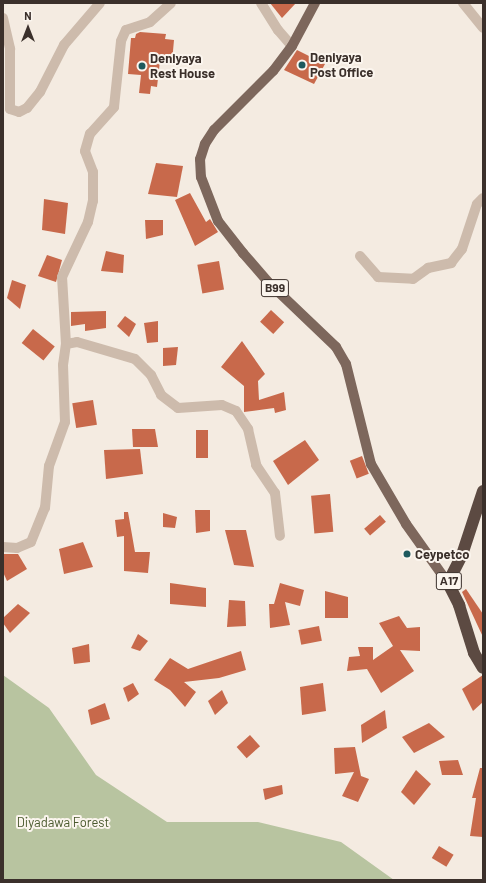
<!DOCTYPE html>
<style>
body{margin:0}
#map{position:relative;width:486px;height:883px;overflow:hidden;background:#f4ebe1;font-family:Barlow,sans-serif}
div>[style]{position:absolute}
[style*='--x']{left:calc(var(--x)*1px);top:calc(var(--y)*1px);width:calc(var(--w)*1px);rotate:calc(var(--a)*1deg)}
.green>*{inset:0;background:#b8c4a0}
.building>*{inset:0;background:#c8694b;transform-origin:0 0}
.minor>*{height:10px;margin:-5px;padding:0 5px;transform-origin:5px;border-radius:5px;background:#cdbbac}
.major>*{height:10px;margin:-5px;padding:0 5px;transform-origin:5px;border-radius:5px;background:#7d675c}
.highway>*{height:12px;margin:-6px;padding:0 6px;transform-origin:6px;border-radius:6px;background:#5c4a42}
.dots>*{width:11px;height:11px;translate:-50% -50%;box-sizing:border-box;border:2px solid #fbf5ee;border-radius:50%}
span{translate:-50% -50%;white-space:nowrap;text-align:center;line-height:1.15;-webkit-text-stroke:4px #fbf5ee;paint-order:stroke}
.shield-label span{padding:1px 3px;background:#fbf5ee;border:1px solid;border-radius:3px;-webkit-text-stroke-width:0}
.shield-label{font-size:12px;color:#3b302b;font-weight:700}
.poi-label{font-size:13px;color:#3b302b;font-weight:700}
.left{translate:0 -50%;text-align:left}
.park-label{font-size:13px;color:#4a5a2e}
.frame{position:absolute;inset:0;border:4px solid #3b302b;pointer-events:none}
.north{position:absolute;left:8px;top:8px;width:40px;height:40px;-webkit-text-stroke:3px #fbf5ee;paint-order:stroke;rotate:0deg;font-size:11px;font-weight:700;line-height:16px;text-align:center;color:#3b302b}
.north::after{content:'';display:block;margin:auto;width:14px;height:18px;background:#3b302b;clip-path:polygon(50% 0,100% 100%,50% 72%,0 100%)}
</style>
<div id="map">
<div class="green">
<i style="clip-path:polygon(3px 675px,49px 708px,96px 775px,167px 822px,258px 822px,341px 842px,394px 880px,3px 880px)"></i>
</div>
<div class="building">
<i style="clip-path:polygon(270px 3px,296px 3px,282px 18px)"></i>
<i style="clip-path:polygon(140px 32px,166px 34px,165px 39px,174px 40px,172px 62px,160px 61px,157px 87px,151px 86px,150px 94px,139px 93px,141px 75px,128px 74px,131px 38px,135px 38px,136px 34px)"></i>
<i style="clip-path:polygon(297px 50px,325px 64px,314px 84px,284px 70px)"></i>
<i style="clip-path:polygon(156px 163px,183px 166px,177px 197px,148px 194px)"></i>
<i style="clip-path:polygon(190px 193px,206px 222px,210px 219px,218px 232px,195px 246px,175px 200px)"></i>
<i style="clip-path:polygon(44px 199px,68px 203px,65px 234px,42px 230px)"></i>
<i style="clip-path:polygon(145px 220px,163px 220px,163px 235px,146px 239px)"></i>
<i style="clip-path:polygon(106px 251px,124px 255px,123px 273px,101px 271px)"></i>
<i style="clip-path:polygon(47px 255px,62px 260px,56px 282px,38px 276px)"></i>
<i style="left:219px;top:261px;width:29px;height:22px;rotate:80deg"></i>
<i style="clip-path:polygon(12px 280px,26px 285px,20px 309px,7px 298px)"></i>
<i style="left:271px;top:310px;width:18px;height:16px;rotate:43deg"></i>
<i style="clip-path:polygon(106px 311px,106px 328px,85px 331px,85px 324px,71px 326px,71px 312px)"></i>
<i style="clip-path:polygon(125px 316px,136px 324px,129px 337px,117px 326px)"></i>
<i style="clip-path:polygon(158px 321px,158px 342px,147px 343px,144px 323px)"></i>
<i style="left:33px;top:329px;width:28px;height:18px;rotate:39deg"></i>
<i style="clip-path:polygon(242px 341px,265px 374px,258px 381px,259px 400px,284px 392px,286px 410px,275px 413px,274px 408px,244px 412px,244px 386px,221px 367px)"></i>
<i style="clip-path:polygon(178px 347px,176px 365px,163px 366px,163px 348px)"></i>
<i style="left:93px;top:400px;width:25px;height:21px;rotate:81deg"></i>
<i style="clip-path:polygon(132px 429px,155px 429px,158px 447px,133px 447px)"></i>
<i style="left:196px;top:430px;width:12px;height:28px"></i>
<i style="clip-path:polygon(305px 440px,319px 460px,288px 485px,273px 461px)"></i>
<i style="clip-path:polygon(140px 449px,143px 474px,106px 479px,104px 450px)"></i>
<i style="left:362px;top:456px;width:19px;height:13px;rotate:69deg"></i>
<i style="left:330px;top:494px;width:38px;height:19px;rotate:85deg"></i>
<i style="clip-path:polygon(195px 510px,210px 510px,210px 531px,196px 533px)"></i>
<i style="clip-path:polygon(124px 512px,128px 512px,135px 552px,150px 552px,148px 573px,124px 571px,124px 536px,117px 537px,115px 520px,124px 519px)"></i>
<i style="clip-path:polygon(163px 513px,177px 517px,175px 528px,163px 527px)"></i>
<i style="left:380px;top:515px;width:9px;height:21px;rotate:49deg"></i>
<i style="clip-path:polygon(225px 530px,246px 530px,254px 567px,234px 565px)"></i>
<i style="clip-path:polygon(83px 542px,93px 567px,64px 574px,59px 549px)"></i>
<i style="clip-path:polygon(3px 554px,18px 554px,27px 569px,7px 581px,3px 572px)"></i>
<i style="clip-path:polygon(170px 583px,206px 588px,206px 607px,170px 604px)"></i>
<i style="clip-path:polygon(280px 583px,304px 590px,300px 606px,285px 602px,290px 625px,270px 628px,269px 604px,274px 604px)"></i>
<i style="clip-path:polygon(466px 589px,483px 614px,483px 637px,462px 592px)"></i>
<i style="clip-path:polygon(325px 591px,348px 597px,348px 618px,325px 618px)"></i>
<i style="clip-path:polygon(229px 600px,245px 601px,246px 626px,227px 627px)"></i>
<i style="clip-path:polygon(18px 604px,30px 613px,10px 633px,3px 623px,3px 618px)"></i>
<i style="clip-path:polygon(399px 616px,407px 628px,420px 627px,420px 651px,400px 650px,414px 671px,381px 693px,367px 669px,347px 671px,349px 657px,360px 656px,358px 647px,373px 647px,373px 660px,393px 646px,379px 623px)"></i>
<i style="left:319px;top:626px;width:15px;height:21px;rotate:79deg"></i>
<i style="clip-path:polygon(138px 634px,148px 641px,140px 651px,131px 648px)"></i>
<i style="clip-path:polygon(89px 644px,90px 662px,74px 664px,72px 648px)"></i>
<i style="clip-path:polygon(241px 651px,246px 670px,219px 678px,184px 682px,196px 692px,185px 707px,170px 690px,154px 680px,170px 658px,188px 669px)"></i>
<i style="clip-path:polygon(483px 675px,483px 702px,473px 711px,462px 689px)"></i>
<i style="clip-path:polygon(133px 683px,139px 694px,128px 702px,123px 688px)"></i>
<i style="clip-path:polygon(323px 683px,326px 711px,302px 715px,300px 687px)"></i>
<i style="clip-path:polygon(222px 690px,228px 703px,215px 715px,208px 701px)"></i>
<i style="clip-path:polygon(105px 703px,110px 719px,91px 725px,88px 710px)"></i>
<i style="clip-path:polygon(385px 710px,387px 728px,362px 743px,361px 725px)"></i>
<i style="clip-path:polygon(429px 723px,445px 737px,414px 753px,402px 737px)"></i>
<i style="left:250px;top:735px;width:15px;height:18px;rotate:48deg"></i>
<i style="clip-path:polygon(355px 747px,361px 776px,369px 779px,358px 802px,342px 796px,354px 772px,335px 774px,334px 748px)"></i>
<i style="clip-path:polygon(458px 760px,463px 775px,442px 775px,439px 761px)"></i>
<i style="clip-path:polygon(480px 768px,483px 768px,483px 837px,470px 836px,476px 798px,472px 798px)"></i>
<i style="clip-path:polygon(416px 770px,431px 784px,414px 805px,401px 792px)"></i>
<i style="clip-path:polygon(282px 785px,283px 794px,265px 800px,263px 789px)"></i>
<i style="left:439px;top:846px;width:17px;height:14px;rotate:31deg"></i>
</div>
<div class="minor">
<i style="--x:261;--y:3;--w:32;--a:58"></i>
<i style="--x:278;--y:30;--w:21;--a:49"></i>
<i style="--x:463;--y:3;--w:32;--a:51"></i>
<i style="--x:3;--y:18;--w:32;--a:77"></i>
<i style="--x:10;--y:49;--w:60;--a:90"></i>
<i style="--x:10;--y:109;--w:9;--a:18"></i>
<i style="--x:19;--y:112;--w:9;--a:-27"></i>
<i style="--x:27;--y:108;--w:21;--a:-51"></i>
<i style="--x:40;--y:92;--w:53;--a:-62.9"></i>
<i style="--x:64;--y:45;--w:55;--a:-49.4"></i>
<i style="--x:360;--y:256;--w:28;--a:49"></i>
<i style="--x:378;--y:277;--w:35;--a:3"></i>
<i style="--x:413;--y:279;--w:19;--a:-36"></i>
<i style="--x:428;--y:268;--w:24;--a:-12"></i>
<i style="--x:451;--y:263;--w:18;--a:-52"></i>
<i style="--x:462;--y:249;--w:47;--a:-71.6"></i>
<i style="--x:477;--y:204;--w:8;--a:-45"></i>
<i style="--x:66;--y:344;--w:11;--a:-10"></i>
<i style="--x:77;--y:342;--w:60;--a:16.3"></i>
<i style="--x:135;--y:359;--w:23;--a:45"></i>
<i style="--x:151;--y:375;--w:22;--a:63"></i>
<i style="--x:161;--y:395;--w:21;--a:37"></i>
<i style="--x:178;--y:408;--w:44;--a:-3.9"></i>
<i style="--x:222;--y:405;--w:15;--a:23"></i>
<i style="--x:236;--y:411;--w:22;--a:56"></i>
<i style="--x:248;--y:429;--w:37;--a:77"></i>
<i style="--x:256;--y:465;--w:34;--a:56"></i>
<i style="--x:275;--y:493;--w:43;--a:83.4"></i>
<i style="--x:3;--y:547;--w:14;--a:4"></i>
<i style="--x:17;--y:548;--w:15;--a:-23"></i>
<i style="--x:31;--y:542;--w:37;--a:-68"></i>
<i style="--x:45;--y:508;--w:42;--a:-84.6"></i>
<i style="--x:49;--y:466;--w:47;--a:-70"></i>
<i style="--x:65;--y:422;--w:57;--a:-92"></i>
<i style="--x:63;--y:365;--w:21;--a:-82"></i>
<i style="--x:66;--y:344;--w:67;--a:-93.4"></i>
<i style="--x:62;--y:277;--w:61;--a:-64.7"></i>
<i style="--x:88;--y:222;--w:22;--a:-77"></i>
<i style="--x:93;--y:201;--w:29;--a:-90"></i>
<i style="--x:93;--y:172;--w:22;--a:-111"></i>
<i style="--x:85;--y:151;--w:18;--a:-74"></i>
<i style="--x:90;--y:134;--w:36;--a:-48"></i>
<i style="--x:114;--y:107;--w:66;--a:-83.9"></i>
<i style="--x:121;--y:41;--w:12;--a:-66"></i>
<i style="--x:126;--y:30;--w:25;--a:-18"></i>
<i style="--x:150;--y:22;--w:28;--a:-42"></i>
</div>
<div class="major">
<i style="--x:315;--y:3;--w:49;--a:118.1"></i>
<i style="--x:292;--y:46;--w:31;--a:127"></i>
<i style="--x:273;--y:71;--w:83;--a:135"></i>
<i style="--x:214;--y:130;--w:17;--a:123"></i>
<i style="--x:205;--y:144;--w:16;--a:108"></i>
<i style="--x:200;--y:159;--w:18;--a:87"></i>
<i style="--x:201;--y:177;--w:47;--a:68.9"></i>
<i style="--x:218;--y:221;--w:41;--a:52"></i>
<i style="--x:243;--y:253;--w:38;--a:49"></i>
<i style="--x:268;--y:282;--w:94;--a:43.7"></i>
<i style="--x:336;--y:347;--w:20;--a:60"></i>
<i style="--x:346;--y:364;--w:103;--a:76"></i>
<i style="--x:371;--y:464;--w:69;--a:59.7"></i>
<i style="--x:406;--y:524;--w:72;--a:54.6"></i>
</div>
<div class="highway">
<i style="--x:483;--y:491;--w:67;--a:108.2"></i>
<i style="--x:462;--y:555;--w:31;--a:117"></i>
<i style="--x:448;--y:583;--w:25;--a:63"></i>
<i style="--x:459;--y:605;--w:50;--a:72.6"></i>
<i style="--x:474;--y:653;--w:17;--a:59"></i>
</div>
<div class="dots">
<i style="left:302px;top:65px;background:#1f5a5e"></i>
<i style="left:142px;top:66px;background:#1f5a5e"></i>
<i style="left:407px;top:554px;background:#1f5a5e"></i>
</div>
<div class="shield-label">
<span style="left:275px;top:288px">B99</span>
<span style="left:449px;top:581px">A17</span>
</div>
<div class="poi-label">
<span class="left" style="left:310px;top:65px">Deniyaya<br>Post Office</span>
<span class="left" style="left:150px;top:66px">Deniyaya<br>Rest House</span>
<span class="left" style="left:415px;top:554px">Ceypetco</span>
</div>
<div class="park-label">
<span style="left:63px;top:822px">Diyadawa Forest</span>
</div>
<div class="frame"></div>
<div class="north">N</div>
</div>
